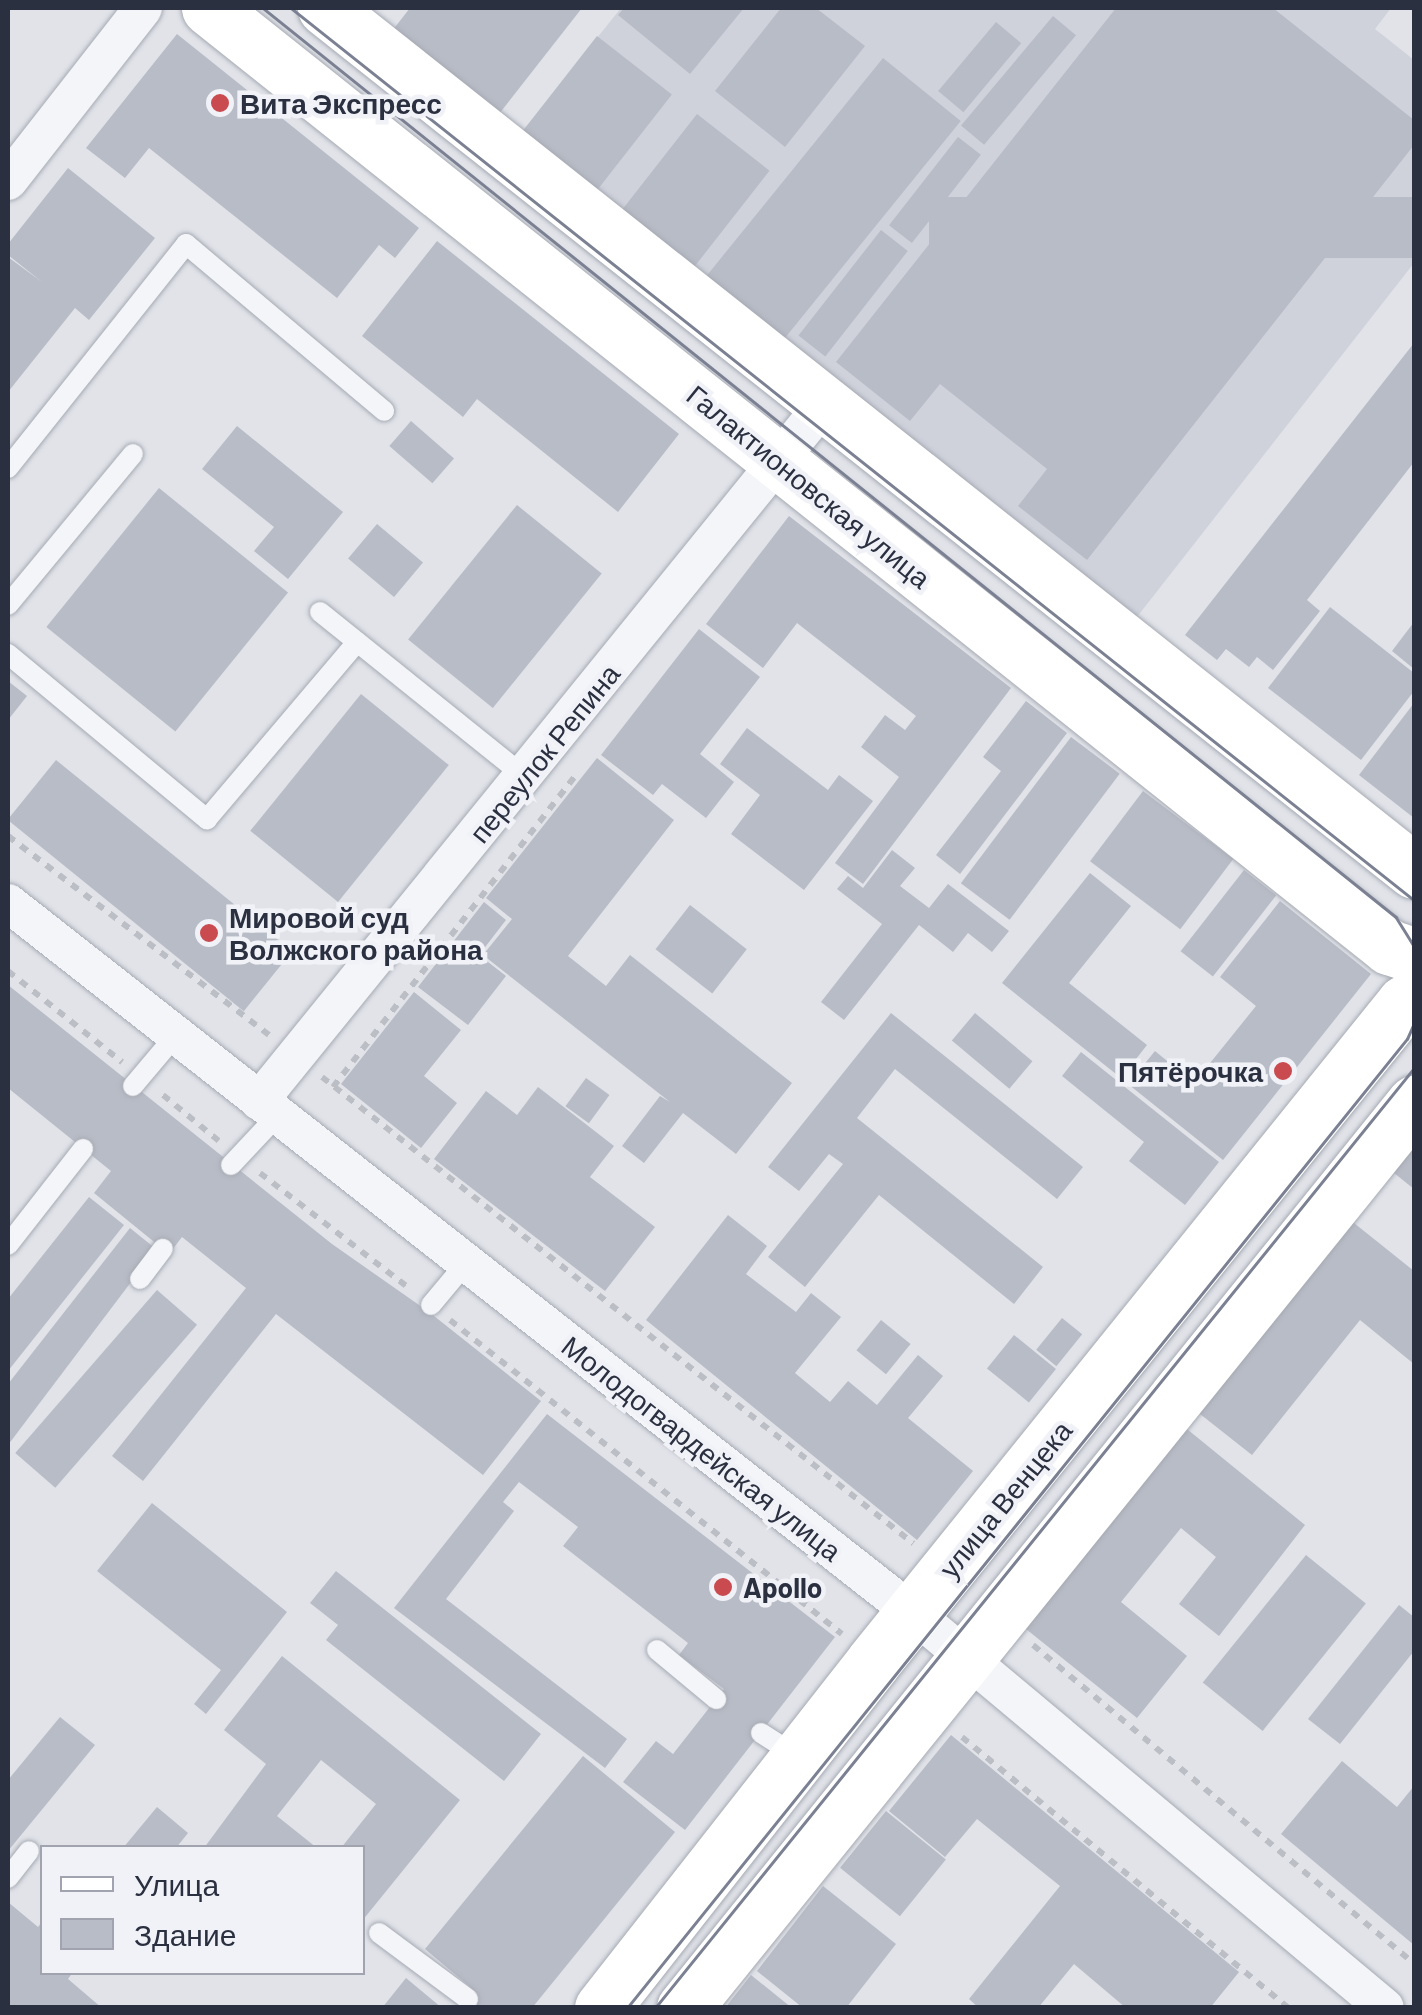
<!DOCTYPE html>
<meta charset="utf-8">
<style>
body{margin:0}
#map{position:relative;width:1422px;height:2015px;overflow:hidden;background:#e1e3e9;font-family:Barlow,sans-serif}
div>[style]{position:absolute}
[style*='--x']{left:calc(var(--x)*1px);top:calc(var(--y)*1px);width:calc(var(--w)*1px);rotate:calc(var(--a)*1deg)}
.built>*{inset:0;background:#cfd2db}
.building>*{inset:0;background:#b8bcc6;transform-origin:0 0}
.path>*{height:6px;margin-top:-3px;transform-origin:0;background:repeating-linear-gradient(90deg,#bbbec4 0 8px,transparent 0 16px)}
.roads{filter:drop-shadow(0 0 2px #a6aab3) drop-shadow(0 0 2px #a6aab3)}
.lane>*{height:20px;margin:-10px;padding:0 10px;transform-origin:10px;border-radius:10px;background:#f4f5f8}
.street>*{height:38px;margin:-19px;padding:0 19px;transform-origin:19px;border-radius:19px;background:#f4f5f8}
.secondary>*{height:55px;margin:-27.5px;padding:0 27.5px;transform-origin:27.5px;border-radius:27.5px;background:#fff}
.tram>*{height:2.5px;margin:-1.25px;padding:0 1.25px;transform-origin:1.25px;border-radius:1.25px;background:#7b8192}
.dots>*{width:28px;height:28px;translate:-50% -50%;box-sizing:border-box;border:5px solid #f1f2f7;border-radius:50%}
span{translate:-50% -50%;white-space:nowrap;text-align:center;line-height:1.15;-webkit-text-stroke:9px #f1f2f7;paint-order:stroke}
.poi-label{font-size:28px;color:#2a3040;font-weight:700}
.left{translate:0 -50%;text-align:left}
.right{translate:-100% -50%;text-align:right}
.street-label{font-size:28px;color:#2a3040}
.frame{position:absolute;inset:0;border:10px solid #2a3040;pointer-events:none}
.legend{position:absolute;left:40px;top:1845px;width:325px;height:130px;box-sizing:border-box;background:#f1f2f7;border:2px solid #a1a4ae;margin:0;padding:12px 18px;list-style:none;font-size:30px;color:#2a3040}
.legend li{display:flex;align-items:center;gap:20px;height:50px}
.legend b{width:50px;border:2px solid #a1a4ae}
</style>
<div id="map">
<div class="built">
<i style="clip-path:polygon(621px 8px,1391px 8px,1375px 29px,1414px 60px,1414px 263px,1133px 622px,517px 138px)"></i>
</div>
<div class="building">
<i style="clip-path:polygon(410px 8px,582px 8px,499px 114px,392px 31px)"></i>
<i style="clip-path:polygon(624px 8px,744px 8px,690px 74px,618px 15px)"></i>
<i style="clip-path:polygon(781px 8px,816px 8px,865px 46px,785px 147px,715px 91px)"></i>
<i style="clip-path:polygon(1116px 8px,1273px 8px,1414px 120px,1414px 145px,1087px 560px,1018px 506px,1047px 469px,940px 384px,910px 421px,836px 362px)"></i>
<i style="left:1053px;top:16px;width:30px;height:143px;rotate:40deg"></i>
<i style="left:996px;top:22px;width:33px;height:90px;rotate:40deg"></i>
<i style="clip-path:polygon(177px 34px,419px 228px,395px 258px,379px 245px,337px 298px,149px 148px,125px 178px,86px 148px)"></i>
<i style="left:597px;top:36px;width:95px;height:130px;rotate:38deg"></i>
<i style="left:883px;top:58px;width:100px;height:287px;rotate:39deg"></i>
<i style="left:697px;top:114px;width:92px;height:128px;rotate:38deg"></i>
<i style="left:958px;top:137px;width:29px;height:112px;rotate:38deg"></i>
<i style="clip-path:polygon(68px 168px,155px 238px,89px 320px,75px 308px,8px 392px,8px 257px,42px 282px,8px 255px,8px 244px)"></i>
<i style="left:1414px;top:197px;width:61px;height:485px;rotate:90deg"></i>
<i style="left:881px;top:230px;width:34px;height:134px;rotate:38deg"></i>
<i style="clip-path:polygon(437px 241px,679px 434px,618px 512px,477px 399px,463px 417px,362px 336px)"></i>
<i style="clip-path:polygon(1414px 343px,1414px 462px,1307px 600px,1320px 611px,1273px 670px,1257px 657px,1249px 667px,1226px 649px,1217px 660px,1185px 635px)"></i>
<i style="left:411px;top:421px;width:57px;height:33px;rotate:41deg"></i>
<i style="clip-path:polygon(237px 426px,343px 512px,288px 579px,254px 551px,274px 527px,202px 469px)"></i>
<i style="left:159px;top:488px;width:166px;height:179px;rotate:39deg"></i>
<i style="left:517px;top:505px;width:109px;height:173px;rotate:39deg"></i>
<i style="clip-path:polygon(789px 516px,1011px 688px,863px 884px,835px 863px,899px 777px,861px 747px,885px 715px,905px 730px,916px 716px,797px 623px,763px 668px,706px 624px)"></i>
<i style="left:377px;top:524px;width:60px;height:45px;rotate:40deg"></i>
<i style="clip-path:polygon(1330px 607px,1414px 673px,1414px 691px,1361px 760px,1268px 688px)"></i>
<i style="clip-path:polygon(1414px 622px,1414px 669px,1392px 651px)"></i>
<i style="clip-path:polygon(699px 629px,760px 677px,700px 754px,734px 782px,706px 818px,662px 784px,653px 795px,601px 755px)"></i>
<i style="clip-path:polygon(8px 681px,27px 696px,8px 720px)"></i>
<i style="left:361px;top:694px;width:113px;height:176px;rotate:39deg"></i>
<i style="clip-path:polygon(1026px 701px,1067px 733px,960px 874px,936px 855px,1001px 771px,983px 757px)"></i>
<i style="clip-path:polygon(1414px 703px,1414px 818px,1359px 775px)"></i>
<i style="clip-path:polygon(747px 728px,828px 790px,839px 775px,873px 801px,804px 890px,731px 834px,760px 795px,720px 764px)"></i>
<i style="left:1071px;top:737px;width:61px;height:183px;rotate:37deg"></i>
<i style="clip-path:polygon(597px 758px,674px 820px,568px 956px,606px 986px,630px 955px,792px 1083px,736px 1154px,683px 1113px,644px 1163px,622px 1146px,660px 1096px,670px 1102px,483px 955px,512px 919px,486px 898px)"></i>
<i style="left:56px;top:760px;width:304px;height:77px;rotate:39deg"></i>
<i style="left:1143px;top:791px;width:113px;height:88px;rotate:37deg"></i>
<i style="clip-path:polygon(892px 850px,915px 868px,900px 886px,929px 908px,948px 884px,1009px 931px,992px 952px,968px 933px,953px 952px,919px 925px,844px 1020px,821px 1002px,882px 924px,837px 889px,848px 876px,863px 888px)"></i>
<i style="left:1244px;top:870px;width:41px;height:103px;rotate:38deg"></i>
<i style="clip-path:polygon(1090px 873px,1131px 906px,1069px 983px,1147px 1045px,1121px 1078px,1002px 983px)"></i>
<i style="clip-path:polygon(1280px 901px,1371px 974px,1223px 1160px,1128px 1084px,1155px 1051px,1194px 1083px,1256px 1006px,1220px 977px)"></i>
<i style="clip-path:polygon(484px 902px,506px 920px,479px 955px,506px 976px,468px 1025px,418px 987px)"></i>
<i style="left:690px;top:905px;width:72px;height:56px;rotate:38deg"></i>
<i style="clip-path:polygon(8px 985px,332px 1244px,429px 1312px,541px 1401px,483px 1475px,276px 1314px,143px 1481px,112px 1456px,246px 1288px,182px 1237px,169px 1254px,94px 1193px,111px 1171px,8px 1088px)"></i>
<i style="clip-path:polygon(414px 992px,461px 1030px,424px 1076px,457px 1103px,421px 1148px,341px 1084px)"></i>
<i style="clip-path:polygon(891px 1013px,1083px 1167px,1057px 1199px,895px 1069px,857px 1118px,1043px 1267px,1014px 1304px,879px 1195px,805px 1287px,768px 1257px,843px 1164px,829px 1154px,799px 1191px,768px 1167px)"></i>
<i style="left:975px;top:1013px;width:75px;height:36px;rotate:40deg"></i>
<i style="clip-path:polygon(1081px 1052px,1219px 1162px,1185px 1205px,1129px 1161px,1144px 1142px,1062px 1076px)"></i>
<i style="left:586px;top:1078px;width:29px;height:35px;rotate:36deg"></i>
<i style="clip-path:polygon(538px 1087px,614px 1146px,590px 1177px,655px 1227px,605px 1291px,434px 1159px,486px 1091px,517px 1115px)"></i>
<i style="clip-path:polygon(1414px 1137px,1414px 1189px,1389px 1169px)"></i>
<i style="clip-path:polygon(89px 1197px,124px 1225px,8px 1371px,8px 1299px)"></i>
<i style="clip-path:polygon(728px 1215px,767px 1246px,746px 1274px,796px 1312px,811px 1293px,841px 1317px,795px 1373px,830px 1402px,848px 1381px,877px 1405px,918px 1355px,943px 1376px,908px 1418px,973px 1471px,917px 1540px,646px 1320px)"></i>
<i style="clip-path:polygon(1349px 1219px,1414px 1271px,1414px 1364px,1360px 1320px,1252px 1455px,1195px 1410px)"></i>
<i style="clip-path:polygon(130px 1228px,156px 1249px,8px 1445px,8px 1384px)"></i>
<i style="left:157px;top:1290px;width:53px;height:216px;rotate:41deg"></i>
<i style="left:1062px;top:1318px;width:26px;height:41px;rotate:39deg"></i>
<i style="left:881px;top:1320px;width:38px;height:39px;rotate:39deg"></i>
<i style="left:1014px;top:1335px;width:54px;height:43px;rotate:39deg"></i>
<i style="clip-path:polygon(547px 1414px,835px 1637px,685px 1830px,623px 1782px,656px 1741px,673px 1754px,724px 1689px,679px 1655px,688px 1643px,563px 1546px,578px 1527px,519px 1482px,503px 1502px,514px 1511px,446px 1599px,627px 1739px,605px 1768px,394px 1608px)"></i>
<i style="clip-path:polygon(1182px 1425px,1305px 1525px,1219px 1636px,1179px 1604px,1216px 1557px,1181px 1528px,1121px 1602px,1187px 1656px,1137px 1718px,1021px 1625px)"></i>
<i style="clip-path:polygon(152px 1503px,287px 1612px,206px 1714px,194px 1704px,221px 1670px,97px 1571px)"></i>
<i style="left:1306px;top:1555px;width:77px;height:164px;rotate:39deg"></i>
<i style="clip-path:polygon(336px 1571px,541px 1734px,504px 1781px,326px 1640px,338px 1625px,310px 1603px)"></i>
<i style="clip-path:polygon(1399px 1605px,1414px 1617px,1414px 1651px,1340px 1744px,1308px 1719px)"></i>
<i style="clip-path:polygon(282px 1656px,460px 1800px,362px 1921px,362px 1848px,341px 1848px,376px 1804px,321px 1760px,277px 1816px,317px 1848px,204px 1848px,266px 1764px,224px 1730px)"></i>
<i style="clip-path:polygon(60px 1717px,95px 1745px,8px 1851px,8px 1780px)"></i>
<i style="clip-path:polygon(951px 1735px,1239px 1972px,1210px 2008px,1126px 2008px,1074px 1964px,1038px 2008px,979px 2008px,969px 1999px,1060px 1886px,977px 1819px,945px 1857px,889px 1811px)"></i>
<i style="clip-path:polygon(583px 1756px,675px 1832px,532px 2008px,461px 2008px,475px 1991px,425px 1949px)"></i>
<i style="clip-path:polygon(1342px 1761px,1397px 1807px,1414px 1786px,1414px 1945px,1281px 1834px)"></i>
<i style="clip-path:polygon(157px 1807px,188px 1833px,176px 1848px,123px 1848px)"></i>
<i style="left:886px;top:1811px;width:77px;height:73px;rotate:39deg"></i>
<i style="clip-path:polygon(823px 1886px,896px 1944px,846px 2008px,803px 2008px,757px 1971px)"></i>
<i style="clip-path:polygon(8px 1902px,38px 1927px,42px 1922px,42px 1972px,73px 1972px,68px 1979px,102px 2008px,8px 2008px)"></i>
<i style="clip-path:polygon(751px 1975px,792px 2008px,725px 2008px)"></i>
<i style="clip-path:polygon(406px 1978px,442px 2008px,382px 2008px)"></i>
</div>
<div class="path">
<i style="--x:8;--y:836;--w:328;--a:37.3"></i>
<i style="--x:8;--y:971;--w:146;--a:38.6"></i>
<i style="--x:322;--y:1077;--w:753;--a:38.26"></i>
<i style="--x:333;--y:1087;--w:394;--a:-52.1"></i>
<i style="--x:163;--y:1095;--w:72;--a:39.4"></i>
<i style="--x:260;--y:1173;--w:188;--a:37.7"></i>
<i style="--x:450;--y:1320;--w:502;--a:38.7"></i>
<i style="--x:1033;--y:1645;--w:497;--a:39.9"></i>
<i style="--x:962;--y:1737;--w:424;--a:39.7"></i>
</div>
<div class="roads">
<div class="lane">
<i style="--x:8;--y:468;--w:286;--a:-51.5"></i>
<i style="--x:186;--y:244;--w:259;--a:40.1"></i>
<i style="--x:8;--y:605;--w:196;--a:-50.4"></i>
<i style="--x:320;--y:612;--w:263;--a:38.8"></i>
<i style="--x:8;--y:654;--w:259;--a:39.7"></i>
<i style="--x:207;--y:819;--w:232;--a:-49.7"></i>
<i style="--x:133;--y:1086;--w:67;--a:-49.9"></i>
<i style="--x:231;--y:1165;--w:69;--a:-46.8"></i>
<i style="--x:8;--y:1245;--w:122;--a:-52"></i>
<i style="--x:140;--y:1279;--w:38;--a:-53"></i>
<i style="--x:431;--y:1305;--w:55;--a:-50.2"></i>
<i style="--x:657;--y:1650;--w:77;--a:39.7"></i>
<i style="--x:761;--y:1733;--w:43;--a:32.6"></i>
<i style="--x:8;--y:1878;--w:34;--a:-52"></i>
<i style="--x:379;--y:1933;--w:111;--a:36.6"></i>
</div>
<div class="street">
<i style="--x:8;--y:181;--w:219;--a:-52"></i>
<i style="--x:8;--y:903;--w:1150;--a:38.12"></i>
<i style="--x:913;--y:1613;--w:615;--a:39.92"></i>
<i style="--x:259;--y:1101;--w:899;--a:-50.96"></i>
</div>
<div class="secondary">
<i style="--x:209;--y:8;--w:1508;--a:38.51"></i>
<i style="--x:1389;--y:947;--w:26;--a:18"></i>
<i style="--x:325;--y:8;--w:1389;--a:38.4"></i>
<i style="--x:602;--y:2008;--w:439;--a:-51.9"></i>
<i style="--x:873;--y:1662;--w:846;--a:-51.14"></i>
<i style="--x:1404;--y:1003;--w:12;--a:-31"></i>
<i style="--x:684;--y:2008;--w:1163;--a:-51.11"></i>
</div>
</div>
<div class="tram">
<i style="--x:263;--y:8;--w:1453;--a:38.74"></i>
<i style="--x:1396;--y:917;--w:34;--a:58"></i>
<i style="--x:291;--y:8;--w:1434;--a:38.46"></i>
<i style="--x:627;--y:2008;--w:1244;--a:-51.17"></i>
<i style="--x:1407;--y:1039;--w:17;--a:-66"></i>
<i style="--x:655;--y:2008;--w:1208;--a:-51.08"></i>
</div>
<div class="dots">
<i style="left:220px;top:103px;background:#c94b50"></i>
<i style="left:209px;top:933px;background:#c94b50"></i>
<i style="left:1283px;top:1071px;background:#c94b50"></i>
<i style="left:723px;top:1587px;background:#c94b50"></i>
</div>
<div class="poi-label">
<span class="left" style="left:240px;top:103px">Вита Экспресс</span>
<span class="left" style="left:229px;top:933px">Мировой суд<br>Волжского района</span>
<span class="right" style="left:1263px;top:1071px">Пятёрочка</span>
<span class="left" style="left:743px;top:1587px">Apollo</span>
</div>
<div class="street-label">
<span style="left:809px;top:486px;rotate:39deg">Галактионовская улица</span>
<span style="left:544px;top:753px;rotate:-51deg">переулок Репина</span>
<span style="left:702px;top:1448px;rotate:38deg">Молодогвардейская улица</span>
<span style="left:1005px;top:1499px;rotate:-51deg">улица Венцека</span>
</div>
<div class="frame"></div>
<ul class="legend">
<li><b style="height:12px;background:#fff"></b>Улица</li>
<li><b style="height:28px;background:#b8bcc6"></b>Здание</li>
</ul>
</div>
